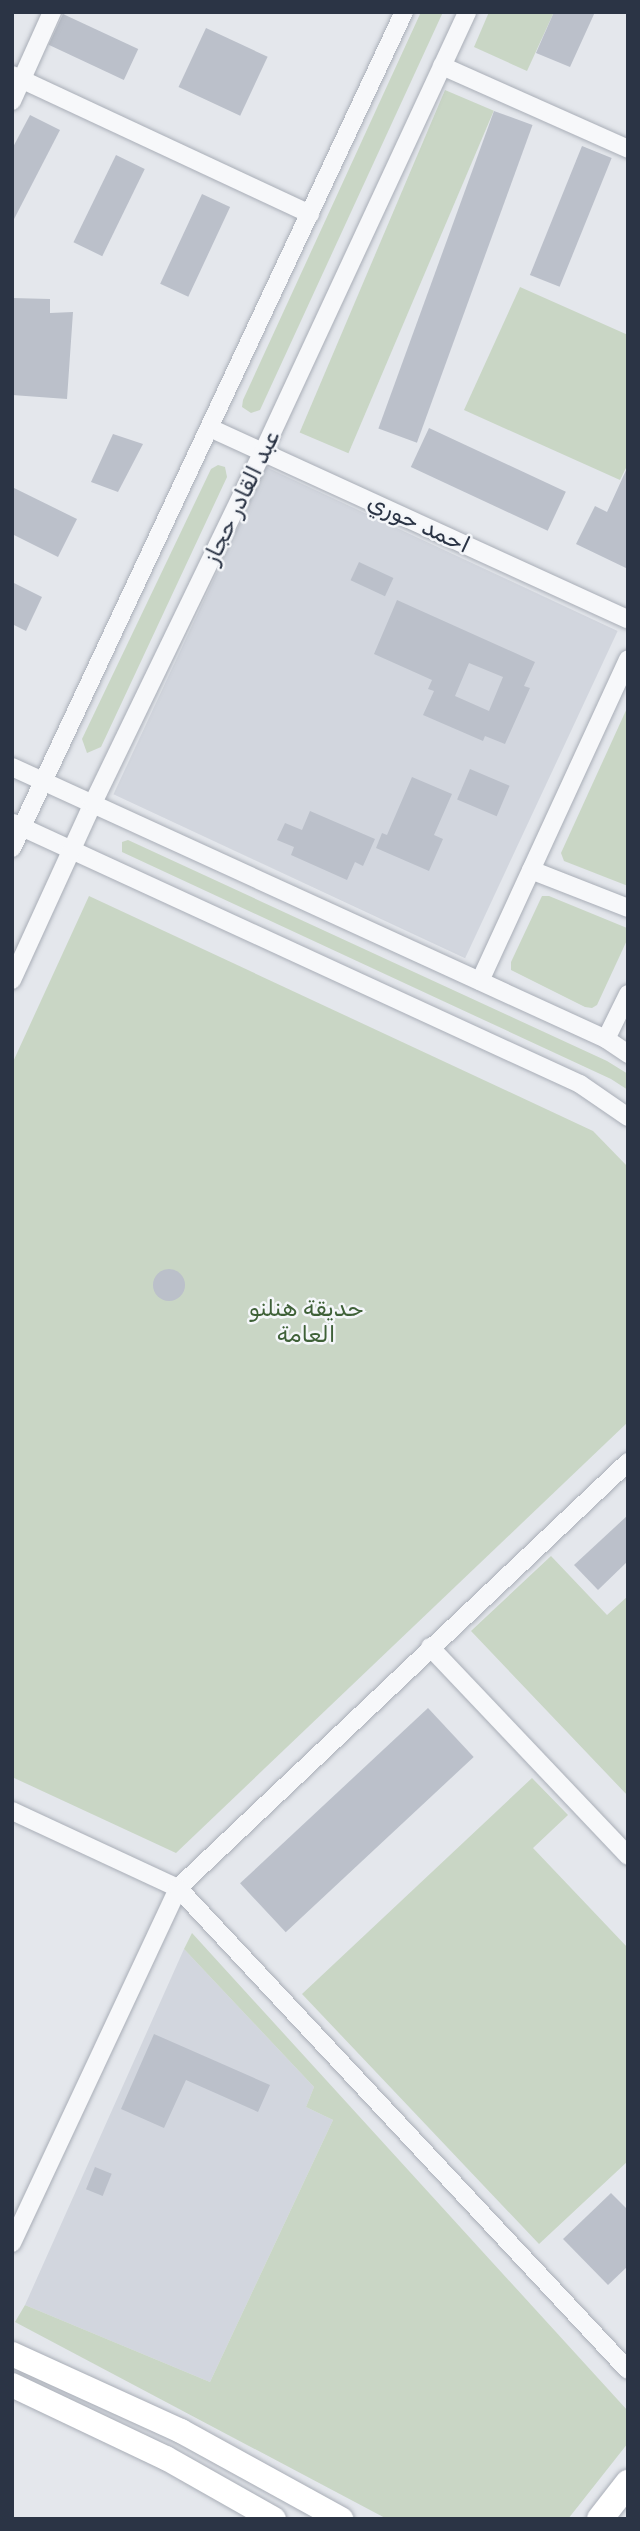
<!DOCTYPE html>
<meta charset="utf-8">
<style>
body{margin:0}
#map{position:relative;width:640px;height:2531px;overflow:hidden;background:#e4e7ec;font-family:Rubik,Vazirmatn,sans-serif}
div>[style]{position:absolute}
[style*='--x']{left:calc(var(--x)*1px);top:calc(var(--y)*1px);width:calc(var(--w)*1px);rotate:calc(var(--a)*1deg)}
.built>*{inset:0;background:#d2d6de;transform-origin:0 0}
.green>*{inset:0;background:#c9d6c5;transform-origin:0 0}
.building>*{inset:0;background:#bbc0ca;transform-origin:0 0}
.round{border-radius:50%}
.roads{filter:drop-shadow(0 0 2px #a9aeb7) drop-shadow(0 0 2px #a9aeb7)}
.minor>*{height:18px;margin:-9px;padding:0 9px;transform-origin:9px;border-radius:9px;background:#f7f8fa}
.secondary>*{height:24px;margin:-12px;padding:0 12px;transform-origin:12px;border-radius:12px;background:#fff}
.primary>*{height:26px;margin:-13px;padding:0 13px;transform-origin:13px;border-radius:13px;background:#fff}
span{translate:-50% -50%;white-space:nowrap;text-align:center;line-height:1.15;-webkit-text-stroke:5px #f4f6f9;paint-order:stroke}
.street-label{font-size:23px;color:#2b3445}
.park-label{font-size:23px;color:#3f6138}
.frame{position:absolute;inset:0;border:14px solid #2b3445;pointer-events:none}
</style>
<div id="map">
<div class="built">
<i style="left:266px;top:467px;width:388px;height:361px;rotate:25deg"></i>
<i style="clip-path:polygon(184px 1949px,314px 2087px,306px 2107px,333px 2120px,210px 2382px,25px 2305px)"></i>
</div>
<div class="green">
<i style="clip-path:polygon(421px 12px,443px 12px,260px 410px,251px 413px,242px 407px,243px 400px)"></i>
<i style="clip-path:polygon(489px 12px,554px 12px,527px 71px,474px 47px)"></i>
<i style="left:445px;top:90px;width:53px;height:372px;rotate:23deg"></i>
<i style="clip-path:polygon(520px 287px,628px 335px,628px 464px,620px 480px,464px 410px)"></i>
<i style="clip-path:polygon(218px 465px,225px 467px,227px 477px,101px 747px,87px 753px,82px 739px,211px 469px)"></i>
<i style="clip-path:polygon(628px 706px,628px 886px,564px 861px,561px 853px)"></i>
<i style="clip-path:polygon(128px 840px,607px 1061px,628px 1074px,628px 1090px,611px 1079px,122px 852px,122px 842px)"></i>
<i style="clip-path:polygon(89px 896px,593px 1131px,628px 1167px,628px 1422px,176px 1853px,12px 1777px,12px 1064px)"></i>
<i style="clip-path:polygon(542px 896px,549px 896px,627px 928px,628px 938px,597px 1005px,592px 1008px,585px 1007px,511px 970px,511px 962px)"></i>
<i style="clip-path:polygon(551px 1556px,607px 1615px,628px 1596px,628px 1796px,471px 1631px)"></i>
<i style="clip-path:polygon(532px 1778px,568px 1815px,533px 1848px,628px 1948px,628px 2161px,539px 2244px,302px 1994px)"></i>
<i style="clip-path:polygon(192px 1933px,628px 2411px,628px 2443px,568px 2519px,387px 2519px,15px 2322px,25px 2305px,210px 2382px,333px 2120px,306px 2107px,314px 2087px,184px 1949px)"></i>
</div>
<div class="building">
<i style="clip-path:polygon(554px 12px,595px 12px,570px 67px,536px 53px)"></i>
<i style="left:63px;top:14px;width:83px;height:34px;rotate:25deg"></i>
<i style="left:206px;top:28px;width:68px;height:65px;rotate:25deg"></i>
<i style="left:494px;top:111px;width:41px;height:338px;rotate:20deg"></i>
<i style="clip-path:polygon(30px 115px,60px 130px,12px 223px,12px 149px)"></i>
<i style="left:582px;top:146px;width:32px;height:139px;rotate:22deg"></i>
<i style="left:116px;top:155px;width:32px;height:97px;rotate:26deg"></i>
<i style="left:202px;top:194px;width:31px;height:99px;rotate:25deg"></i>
<i style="clip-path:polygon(12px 298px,50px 299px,50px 313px,73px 312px,67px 399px,12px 395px)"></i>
<i style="left:429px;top:428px;width:151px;height:43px;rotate:25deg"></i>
<i style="clip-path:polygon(113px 434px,143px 444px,118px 492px,91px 482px)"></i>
<i style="clip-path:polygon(628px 466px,628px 569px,576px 544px,595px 506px,607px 512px)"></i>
<i style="clip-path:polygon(12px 487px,77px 519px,58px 557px,12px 534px)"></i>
<i style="left:359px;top:562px;width:38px;height:20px;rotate:25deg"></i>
<i style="clip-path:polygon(12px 582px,42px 597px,26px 631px,12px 624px)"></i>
<i style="clip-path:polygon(evenodd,397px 600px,535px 662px,524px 686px,530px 688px,505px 744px,485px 736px,483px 741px,423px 715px,434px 691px,428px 689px,432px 680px,374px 654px,397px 600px,469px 663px,503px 677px,489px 711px,455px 696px,469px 663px)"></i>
<i style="left:470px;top:769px;width:43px;height:33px;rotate:23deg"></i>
<i style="clip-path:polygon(412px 777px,452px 794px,434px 835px,443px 839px,429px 871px,376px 848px,382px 833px,387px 835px)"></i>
<i style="clip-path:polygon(310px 811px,375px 839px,363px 866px,355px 862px,347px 880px,291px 855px,294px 847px,277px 840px,285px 823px,302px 830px)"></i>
<i class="round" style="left:153px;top:1269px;width:32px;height:32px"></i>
<i style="clip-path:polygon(628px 1515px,628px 1561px,598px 1590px,574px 1565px)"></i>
<i style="left:428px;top:1708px;width:67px;height:257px;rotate:47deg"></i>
<i style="clip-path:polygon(154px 2034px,270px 2085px,258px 2112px,186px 2080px,164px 2128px,121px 2109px)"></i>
<i style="left:95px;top:2167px;width:18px;height:24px;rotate:22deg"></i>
<i style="clip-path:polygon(611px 2193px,628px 2210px,628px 2266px,608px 2285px,563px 2239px)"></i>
</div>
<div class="roads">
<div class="minor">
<i style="--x:442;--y:66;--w:204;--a:24"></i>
<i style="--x:12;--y:75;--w:329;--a:25"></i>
<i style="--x:12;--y:101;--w:98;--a:-65.8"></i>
<i style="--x:210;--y:428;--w:460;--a:24.6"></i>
<i style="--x:12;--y:767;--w:653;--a:24.6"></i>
<i style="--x:606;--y:1039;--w:27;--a:34"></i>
<i style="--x:13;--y:823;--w:624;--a:24.72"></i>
<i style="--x:580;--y:1084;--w:58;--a:34.5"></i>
<i style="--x:12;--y:848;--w:923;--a:-64.88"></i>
<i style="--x:531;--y:870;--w:104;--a:21.4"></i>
<i style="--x:12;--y:980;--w:195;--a:-65.4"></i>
<i style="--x:93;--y:803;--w:390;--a:-64.2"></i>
<i style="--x:263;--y:452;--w:485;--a:-65.1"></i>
<i style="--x:480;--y:981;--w:354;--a:-65.3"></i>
<i style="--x:606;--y:1039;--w:50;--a:-63.9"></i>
<i style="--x:430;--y:1647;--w:288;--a:46.5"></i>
<i style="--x:12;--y:1811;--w:183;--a:24.9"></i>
<i style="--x:178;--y:1888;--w:620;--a:-43.43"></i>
<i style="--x:12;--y:2243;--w:392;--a:-64.9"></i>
<i style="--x:178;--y:1888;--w:659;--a:46.97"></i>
</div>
<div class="secondary">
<i style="--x:12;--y:2354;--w:186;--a:24.5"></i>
<i style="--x:181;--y:2431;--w:183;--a:28.8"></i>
<i style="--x:12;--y:2385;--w:170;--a:25.4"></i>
<i style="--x:166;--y:2458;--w:124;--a:29.5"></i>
</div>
<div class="primary">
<i style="--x:600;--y:2519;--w:46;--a:-52.1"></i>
</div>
</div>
<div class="street-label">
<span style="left:241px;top:497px;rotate:-64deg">عبد القادر حجاز</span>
<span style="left:419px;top:523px;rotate:25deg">احمد حوري</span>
</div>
<div class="park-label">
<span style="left:306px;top:1321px">حديقة هنلنو<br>العامة</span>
</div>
<div class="frame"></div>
</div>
